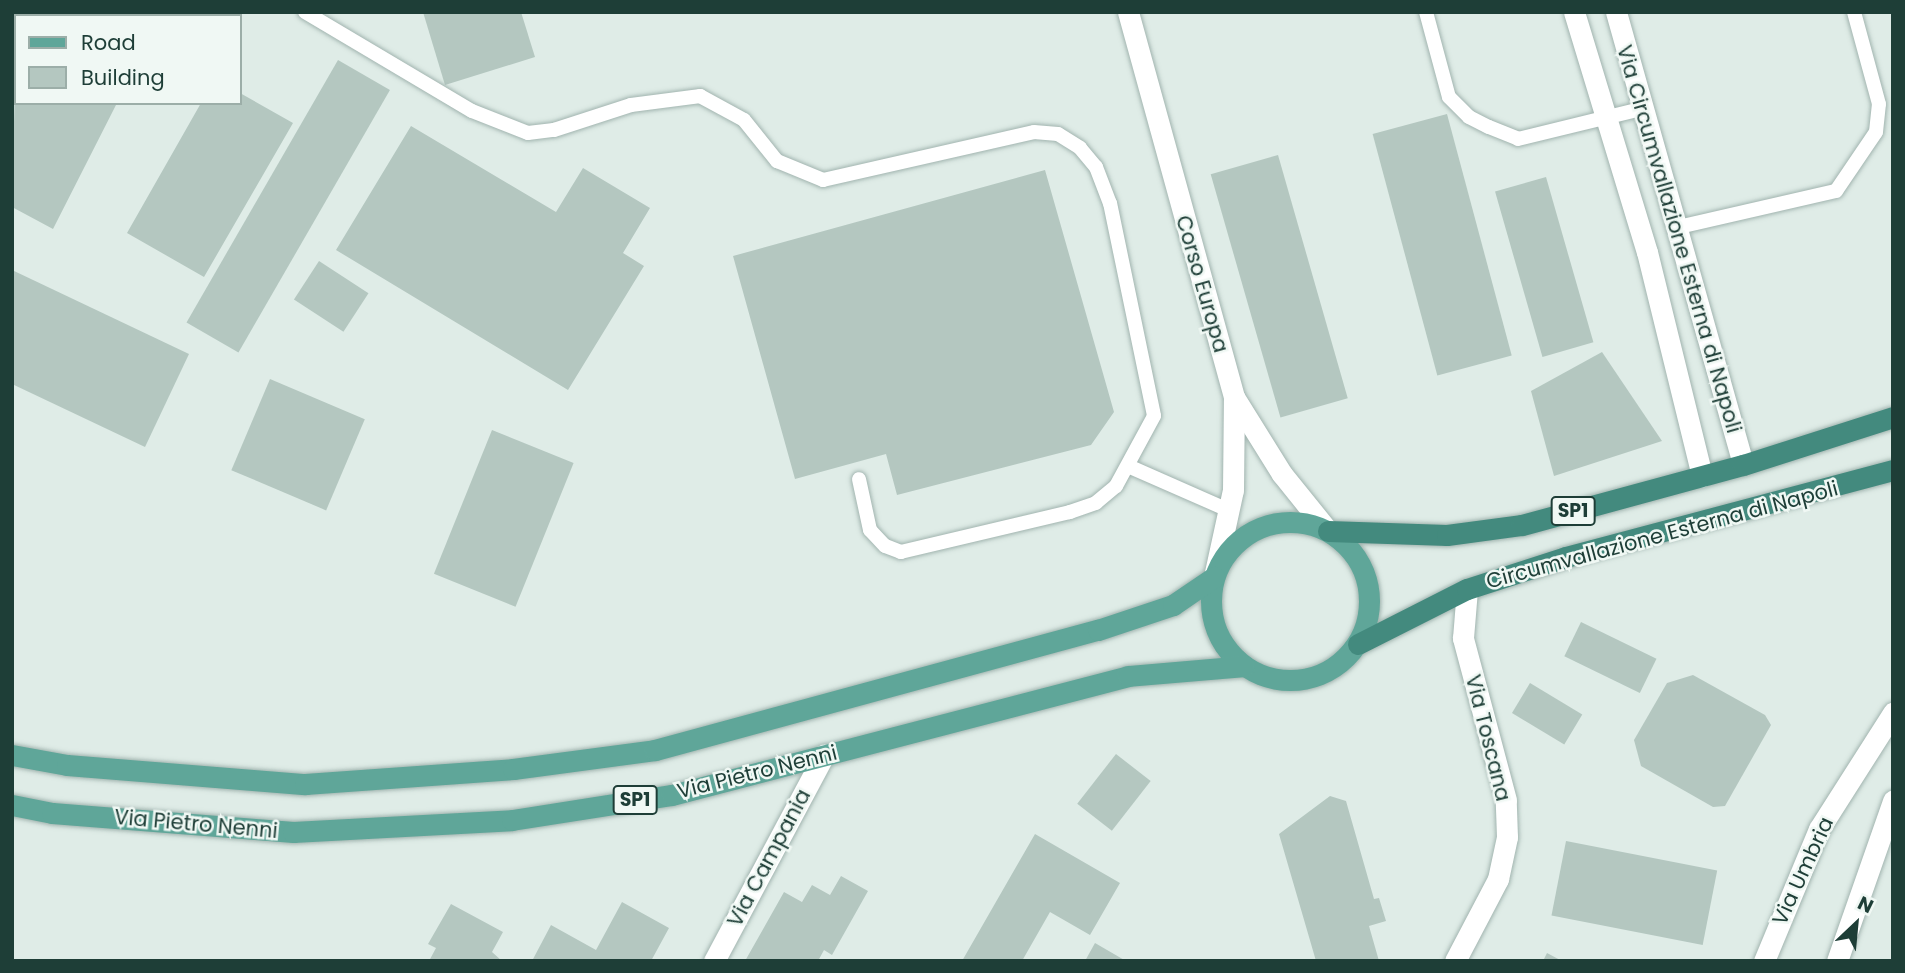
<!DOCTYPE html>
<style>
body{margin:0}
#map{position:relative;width:1905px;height:973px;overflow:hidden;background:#dfece7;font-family:Poppins,sans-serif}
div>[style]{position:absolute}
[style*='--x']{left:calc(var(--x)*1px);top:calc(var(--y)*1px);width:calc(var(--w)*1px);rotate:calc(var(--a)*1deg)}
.building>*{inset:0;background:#b4c7c0;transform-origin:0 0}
.roads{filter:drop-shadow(0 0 2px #a1b4af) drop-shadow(0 0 2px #a1b4af)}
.service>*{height:14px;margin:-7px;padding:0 7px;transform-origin:7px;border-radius:7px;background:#fff}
.minor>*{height:21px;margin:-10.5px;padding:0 10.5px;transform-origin:10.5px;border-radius:10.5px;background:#fff}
.primary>*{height:21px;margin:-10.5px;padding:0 10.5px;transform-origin:10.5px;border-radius:10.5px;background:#5fa699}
.primary>.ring{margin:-10.5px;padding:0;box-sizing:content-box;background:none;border:21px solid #5fa699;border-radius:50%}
.trunk>*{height:21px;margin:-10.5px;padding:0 10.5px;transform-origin:10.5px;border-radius:10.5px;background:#438a7e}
span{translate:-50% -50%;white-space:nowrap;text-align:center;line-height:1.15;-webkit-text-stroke:5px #f0f8f4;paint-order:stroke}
.shield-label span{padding:2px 5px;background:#f0f8f4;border:2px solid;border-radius:5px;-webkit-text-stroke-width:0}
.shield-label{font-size:19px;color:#1e3e37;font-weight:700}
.street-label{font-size:21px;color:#1e3e37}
.frame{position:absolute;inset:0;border:14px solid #1e3e37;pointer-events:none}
.legend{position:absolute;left:14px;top:14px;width:228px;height:91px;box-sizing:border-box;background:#f0f8f4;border:2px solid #9caea8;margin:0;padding:9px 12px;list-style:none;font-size:21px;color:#1e3e37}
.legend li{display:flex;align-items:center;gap:14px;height:35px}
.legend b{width:35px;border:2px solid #9caea8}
.north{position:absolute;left:1821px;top:889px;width:70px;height:70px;-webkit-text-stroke:5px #f0f8f4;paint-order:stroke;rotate:26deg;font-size:19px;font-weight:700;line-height:28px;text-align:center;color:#1e3e37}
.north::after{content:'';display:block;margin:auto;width:24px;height:32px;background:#1e3e37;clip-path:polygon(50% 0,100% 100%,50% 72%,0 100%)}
</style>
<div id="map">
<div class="building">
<i style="clip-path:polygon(30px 12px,164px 12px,28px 16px)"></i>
<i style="clip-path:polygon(423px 12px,521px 12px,535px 57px,445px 85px)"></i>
<i style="clip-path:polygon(16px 37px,16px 103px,117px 103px,53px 229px,12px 207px)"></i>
<i style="left:338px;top:60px;width:60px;height:303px;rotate:30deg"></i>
<i style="clip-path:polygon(240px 93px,293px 123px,204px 277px,127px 233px,201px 103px,240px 103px)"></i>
<i style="left:1447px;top:114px;width:250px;height:77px;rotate:75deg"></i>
<i style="clip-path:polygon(411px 126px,556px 212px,583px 168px,650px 208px,623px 253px,644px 266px,568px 390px,336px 250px)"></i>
<i style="left:1278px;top:155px;width:253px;height:70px;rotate:74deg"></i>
<i style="clip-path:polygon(1045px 170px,1114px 412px,1091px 445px,897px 495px,886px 454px,795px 479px,733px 256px)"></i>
<i style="left:1546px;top:177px;width:172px;height:53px;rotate:74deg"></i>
<i style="left:319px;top:261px;width:59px;height:46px;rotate:33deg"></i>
<i style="clip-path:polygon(12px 270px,189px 354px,145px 447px,12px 384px)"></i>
<i style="clip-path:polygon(1602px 352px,1662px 441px,1554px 476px,1531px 391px)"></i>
<i style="left:270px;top:379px;width:103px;height:99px;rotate:23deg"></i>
<i style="left:492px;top:430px;width:88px;height:155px;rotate:22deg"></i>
<i style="left:1581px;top:622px;width:84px;height:38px;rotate:26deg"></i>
<i style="clip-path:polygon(1693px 675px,1765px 715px,1771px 725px,1725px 806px,1713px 807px,1641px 766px,1634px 740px,1667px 683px)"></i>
<i style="left:1530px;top:683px;width:61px;height:35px;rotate:31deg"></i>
<i style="left:1116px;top:754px;width:44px;height:63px;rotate:38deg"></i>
<i style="clip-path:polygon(1330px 796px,1346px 801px,1374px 899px,1379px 898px,1386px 921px,1369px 926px,1379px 961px,1316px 961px,1279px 834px)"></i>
<i style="clip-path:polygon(1035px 834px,1120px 883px,1090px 935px,1050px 912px,1022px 961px,962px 961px)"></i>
<i style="left:1566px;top:841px;width:154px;height:76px;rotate:11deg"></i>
<i style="clip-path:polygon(841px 876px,868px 891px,832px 955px,824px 950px,818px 961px,745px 961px,784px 892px,802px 902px,812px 885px,830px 895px)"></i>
<i style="clip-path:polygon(622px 902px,669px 928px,651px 961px,532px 961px,551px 925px,596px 950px)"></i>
<i style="clip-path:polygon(451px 904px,503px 932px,492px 952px,502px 961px,429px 961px,436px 948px,428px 944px)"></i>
<i style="clip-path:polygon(1095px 943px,1126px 961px,1085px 961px)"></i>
<i style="clip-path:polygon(1547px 953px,1562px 961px,1543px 961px)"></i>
</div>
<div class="roads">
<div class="service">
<i style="--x:305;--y:12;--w:194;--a:30.7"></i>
<i style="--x:472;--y:111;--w:60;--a:21.4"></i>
<i style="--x:528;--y:133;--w:26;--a:-7"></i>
<i style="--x:554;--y:130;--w:81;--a:-18"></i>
<i style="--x:631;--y:105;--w:70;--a:-7.4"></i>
<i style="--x:700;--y:96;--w:50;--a:28.6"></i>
<i style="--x:744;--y:120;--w:53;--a:51.2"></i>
<i style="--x:777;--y:161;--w:50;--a:22.4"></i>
<i style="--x:823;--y:180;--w:216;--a:-12.8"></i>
<i style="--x:1034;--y:132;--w:24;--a:5"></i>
<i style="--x:1058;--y:134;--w:26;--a:32"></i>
<i style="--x:1080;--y:148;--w:25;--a:50"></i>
<i style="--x:1096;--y:167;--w:39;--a:69"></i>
<i style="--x:1110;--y:203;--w:217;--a:78.3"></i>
<i style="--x:1154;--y:416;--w:80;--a:118.5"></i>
<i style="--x:1116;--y:486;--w:26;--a:140"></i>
<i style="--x:1096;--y:503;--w:28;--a:161"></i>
<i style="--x:1070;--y:512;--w:174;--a:166.7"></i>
<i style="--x:901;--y:552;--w:17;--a:-159"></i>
<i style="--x:885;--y:546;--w:22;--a:-133"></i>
<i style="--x:870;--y:530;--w:52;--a:-102.2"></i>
<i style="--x:1426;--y:12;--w:88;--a:74.9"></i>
<i style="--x:1449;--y:97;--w:28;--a:45"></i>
<i style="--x:1469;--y:117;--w:22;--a:27"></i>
<i style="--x:1489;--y:127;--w:31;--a:22"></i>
<i style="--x:1518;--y:139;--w:127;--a:-13.7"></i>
<i style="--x:1674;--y:228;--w:166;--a:-12.9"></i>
<i style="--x:1836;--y:191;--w:71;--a:-55.9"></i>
<i style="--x:1876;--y:132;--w:28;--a:-84"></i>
<i style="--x:1879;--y:104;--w:95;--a:-105.2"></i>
<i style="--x:1128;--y:466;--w:109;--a:23.7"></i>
</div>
<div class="minor">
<i style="--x:1128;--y:12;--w:399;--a:74.6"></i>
<i style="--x:1234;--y:397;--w:91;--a:58.1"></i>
<i style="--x:1282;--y:474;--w:73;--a:51.1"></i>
<i style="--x:1574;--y:12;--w:251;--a:73.1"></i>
<i style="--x:1647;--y:252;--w:231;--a:76.2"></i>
<i style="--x:1616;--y:12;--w:470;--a:74.3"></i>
<i style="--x:1214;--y:577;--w:89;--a:-77.7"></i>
<i style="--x:1233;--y:490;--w:93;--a:-89.4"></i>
<i style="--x:714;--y:961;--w:234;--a:-61.9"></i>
<i style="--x:1455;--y:961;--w:93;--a:-62.3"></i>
<i style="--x:1498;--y:879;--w:43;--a:-77.9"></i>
<i style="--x:1507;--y:837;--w:37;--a:-92"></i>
<i style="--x:1506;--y:800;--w:168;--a:-104.9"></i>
<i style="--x:1463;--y:638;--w:49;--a:-85.3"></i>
<i style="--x:1764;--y:961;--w:143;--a:-67.4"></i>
<i style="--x:1819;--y:829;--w:138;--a:-57.5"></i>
<i style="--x:1837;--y:961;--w:170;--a:-70.7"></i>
</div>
<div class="primary">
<i class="ring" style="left:1211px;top:522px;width:137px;height:137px"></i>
<i style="--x:12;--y:755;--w:56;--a:10.3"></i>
<i style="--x:67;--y:765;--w:239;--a:4.6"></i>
<i style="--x:305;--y:784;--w:209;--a:-4.1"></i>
<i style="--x:513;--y:769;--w:143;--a:-7.6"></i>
<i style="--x:655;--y:750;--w:459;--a:-15.2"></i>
<i style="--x:1098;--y:630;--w:79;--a:-18.4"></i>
<i style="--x:1173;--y:605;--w:50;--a:-34.3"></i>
<i style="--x:12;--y:805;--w:41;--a:11.3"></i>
<i style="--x:52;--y:813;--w:242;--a:4.5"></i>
<i style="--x:293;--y:832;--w:219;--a:-3.1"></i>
<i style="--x:512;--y:820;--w:162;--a:-8.9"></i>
<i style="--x:672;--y:795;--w:471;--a:-14.6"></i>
<i style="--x:1128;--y:676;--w:116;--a:-4.9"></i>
</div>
<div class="trunk">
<i style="--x:1328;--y:531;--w:119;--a:1.9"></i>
<i style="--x:1447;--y:535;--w:76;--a:-7.6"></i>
<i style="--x:1522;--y:525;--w:229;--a:-15.2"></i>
<i style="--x:1743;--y:465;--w:157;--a:-17.7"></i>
<i style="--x:1358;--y:644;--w:122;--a:-26.8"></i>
<i style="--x:1467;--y:589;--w:104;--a:-17.9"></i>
<i style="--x:1566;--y:557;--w:338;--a:-14.9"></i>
</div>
</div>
<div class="shield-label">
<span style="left:1573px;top:511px">SP1</span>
<span style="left:635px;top:800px">SP1</span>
</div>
<div class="street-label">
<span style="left:1679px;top:239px;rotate:74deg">Via Circumvallazione Esterna di Napoli</span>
<span style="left:1202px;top:284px;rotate:74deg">Corso Europa</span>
<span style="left:1662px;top:535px;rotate:-15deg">Circumvallazione Esterna di Napoli</span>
<span style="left:1488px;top:738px;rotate:76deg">Via Toscana</span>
<span style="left:757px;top:772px;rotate:-14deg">Via Pietro Nenni</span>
<span style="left:196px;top:824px;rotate:5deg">Via Pietro Nenni</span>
<span style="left:769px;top:858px;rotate:-62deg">Via Campania</span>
<span style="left:1803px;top:871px;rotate:-65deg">Via Umbria</span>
</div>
<div class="frame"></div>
<ul class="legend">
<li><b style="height:9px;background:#5fa699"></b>Road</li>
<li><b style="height:19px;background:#b4c7c0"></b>Building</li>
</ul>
<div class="north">N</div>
</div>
